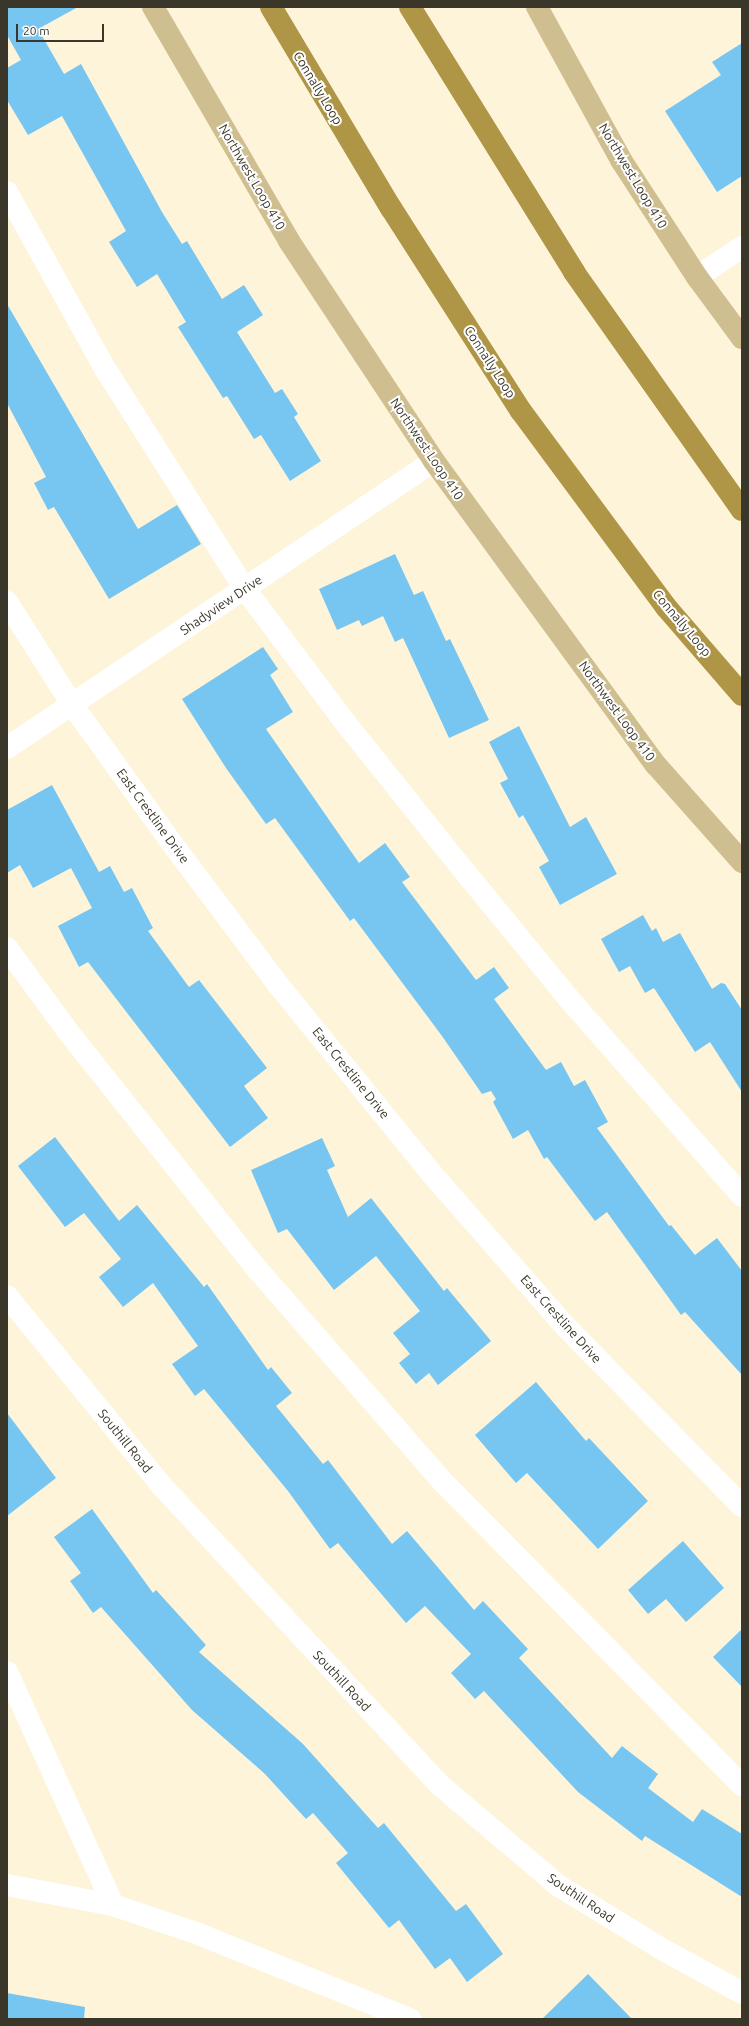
<!DOCTYPE html>
<style>
body{margin:0}
#map{position:relative;width:749px;height:2026px;overflow:hidden;background:#fdf4d9;font-family:Ubuntu,sans-serif}
div>[style]{position:absolute}
[style*='--x']{left:calc(var(--x)*1px);top:calc(var(--y)*1px);width:calc(var(--w)*1px);rotate:calc(var(--a)*1deg)}
.building>*{inset:0;background:#77c6f2}
.minor>*{height:22px;margin:-11px;padding:0 11px;transform-origin:11px;border-radius:11px;background:#fff}
.major>*{height:22px;margin:-11px;padding:0 11px;transform-origin:11px;border-radius:11px;background:#cfbf90}
.highway>*{height:22px;margin:-11px;padding:0 11px;transform-origin:11px;border-radius:11px;background:#af9546}
span{translate:-50% -50%;white-space:nowrap;text-align:center;line-height:1.15;-webkit-text-stroke:4px #fff;paint-order:stroke}
.street-label{font-size:13px;color:#3a3629}
.frame{position:absolute;inset:0;border:8px solid #3a3629;pointer-events:none}
.scale{position:absolute;left:16px;top:24px;width:88px;height:18px;box-sizing:border-box;border:2px solid #3a3629;border-top:0;padding-left:5px;font-size:12px;line-height:14px;white-space:nowrap;color:#3a3629;-webkit-text-stroke:3px #fff;paint-order:stroke}
</style>
<div id="map">
<div class="building">
<i style="clip-path:polygon(7px 7px,78px 7px,38px 29px,64px 74px,81px 64px,162px 212px,182px 244px,187px 241px,222px 299px,244px 285px,263px 315px,237px 332px,275px 393px,282px 389px,298px 414px,294px 417px,321px 461px,290px 481px,261px 435px,254px 439px,227px 396px,223px 398px,178px 327px,186px 322px,157px 274px,137px 287px,109px 242px,126px 231px,62px 116px,28px 135px,7px 100px,7px 68px,21px 60px,7px 35px)"></i>
<i style="clip-path:polygon(742px 43px,742px 176px,717px 192px,665px 111px,721px 75px,712px 62px)"></i>
<i style="clip-path:polygon(7px 304px,138px 529px,177px 505px,201px 544px,109px 599px,54px 507px,48px 510px,34px 483px,46px 477px,7px 403px)"></i>
<i style="clip-path:polygon(395px 554px,414px 595px,423px 591px,446px 641px,450px 639px,489px 720px,449px 738px,403px 638px,395px 642px,383px 616px,362px 626px,359px 620px,337px 630px,319px 589px)"></i>
<i style="clip-path:polygon(263px 647px,278px 669px,270px 675px,293px 712px,266px 729px,359px 863px,385px 843px,410px 877px,402px 882px,476px 980px,494px 967px,509px 988px,494px 999px,546px 1070px,561px 1062px,574px 1086px,585px 1080px,608px 1122px,597px 1128px,669px 1226px,671px 1225px,695px 1255px,717px 1238px,742px 1271px,742px 1375px,685px 1312px,681px 1315px,607px 1212px,595px 1221px,547px 1157px,544px 1159px,528px 1130px,513px 1139px,493px 1102px,496px 1099px,491px 1091px,482px 1094px,442px 1036px,354px 918px,350px 921px,275px 818px,266px 824px,226px 768px,182px 699px)"></i>
<i style="clip-path:polygon(519px 726px,570px 827px,586px 817px,617px 874px,560px 905px,539px 867px,549px 861px,523px 815px,519px 818px,500px 783px,508px 779px,489px 742px)"></i>
<i style="clip-path:polygon(52px 785px,99px 872px,110px 866px,124px 892px,132px 888px,153px 928px,148px 931px,189px 987px,199px 980px,267px 1068px,244px 1086px,268px 1118px,230px 1147px,88px 962px,79px 967px,58px 926px,92px 908px,71px 868px,33px 888px,20px 865px,7px 873px,7px 810px)"></i>
<i style="clip-path:polygon(643px 915px,652px 931px,656px 928px,663px 942px,680px 933px,712px 989px,721px 983px,725px 984px,742px 1010px,742px 1092px,710px 1042px,695px 1052px,654px 988px,645px 993px,630px 966px,619px 972px,601px 939px)"></i>
<i style="clip-path:polygon(55px 1137px,119px 1221px,137px 1205px,204px 1287px,207px 1284px,268px 1370px,271px 1367px,292px 1393px,276px 1406px,323px 1464px,328px 1460px,392px 1544px,407px 1531px,474px 1610px,483px 1601px,528px 1649px,519px 1658px,612px 1758px,622px 1746px,658px 1774px,648px 1788px,693px 1822px,702px 1809px,742px 1834px,742px 1897px,645px 1836px,642px 1841px,578px 1792px,484px 1691px,475px 1699px,451px 1673px,471px 1654px,425px 1606px,406px 1623px,338px 1543px,330px 1549px,288px 1491px,204px 1389px,195px 1396px,172px 1364px,198px 1346px,153px 1283px,123px 1307px,99px 1277px,121px 1259px,84px 1213px,65px 1227px,18px 1166px)"></i>
<i style="clip-path:polygon(322px 1138px,335px 1166px,327px 1170px,348px 1217px,371px 1198px,444px 1291px,447px 1288px,491px 1341px,438px 1385px,429px 1373px,416px 1384px,399px 1363px,410px 1354px,393px 1333px,420px 1311px,376px 1256px,334px 1290px,287px 1229px,278px 1233px,251px 1170px)"></i>
<i style="clip-path:polygon(536px 1382px,586px 1441px,589px 1438px,648px 1501px,598px 1549px,527px 1473px,516px 1483px,475px 1435px)"></i>
<i style="clip-path:polygon(7px 1413px,56px 1478px,7px 1516px)"></i>
<i style="clip-path:polygon(92px 1509px,153px 1593px,156px 1590px,206px 1645px,199px 1652px,303px 1744px,378px 1828px,384px 1823px,456px 1911px,466px 1904px,503px 1954px,467px 1982px,450px 1958px,435px 1969px,399px 1920px,389px 1928px,336px 1863px,348px 1853px,313px 1813px,306px 1819px,265px 1774px,192px 1710px,101px 1607px,93px 1613px,70px 1581px,81px 1573px,54px 1537px)"></i>
<i style="clip-path:polygon(683px 1541px,724px 1588px,686px 1622px,666px 1599px,648px 1614px,628px 1590px)"></i>
<i style="clip-path:polygon(742px 1629px,742px 1687px,713px 1657px)"></i>
<i style="clip-path:polygon(588px 1974px,632px 2019px,542px 2019px)"></i>
<i style="clip-path:polygon(7px 1993px,85px 2007px,84px 2019px,7px 2019px)"></i>
</div>
<div class="minor">
<i style="--x:7;--y:192;--w:200;--a:61"></i>
<i style="--x:104;--y:367;--w:263;--a:57.6"></i>
<i style="--x:245;--y:589;--w:171;--a:53.1"></i>
<i style="--x:348;--y:726;--w:181;--a:51.3"></i>
<i style="--x:461;--y:867;--w:171;--a:50.7"></i>
<i style="--x:569;--y:999;--w:262;--a:48.7"></i>
<i style="--x:697;--y:277;--w:54;--a:-33.7"></i>
<i style="--x:7;--y:602;--w:123;--a:57.6"></i>
<i style="--x:73;--y:706;--w:173;--a:54.2"></i>
<i style="--x:174;--y:846;--w:176;--a:53.1"></i>
<i style="--x:280;--y:987;--w:241;--a:50.9"></i>
<i style="--x:432;--y:1174;--w:203;--a:48.8"></i>
<i style="--x:566;--y:1327;--w:251;--a:45.5"></i>
<i style="--x:7;--y:748;--w:514;--a:-33.91"></i>
<i style="--x:7;--y:948;--w:100;--a:53.9"></i>
<i style="--x:66;--y:1029;--w:308;--a:51.5"></i>
<i style="--x:258;--y:1270;--w:281;--a:48.9"></i>
<i style="--x:443;--y:1482;--w:426;--a:45.4"></i>
<i style="--x:7;--y:1296;--w:244;--a:50.8"></i>
<i style="--x:161;--y:1485;--w:411;--a:47.1"></i>
<i style="--x:441;--y:1786;--w:155;--a:40.3"></i>
<i style="--x:559;--y:1886;--w:121;--a:31.5"></i>
<i style="--x:662;--y:1949;--w:91;--a:28.8"></i>
<i style="--x:7;--y:1672;--w:256;--a:65.5"></i>
<i style="--x:7;--y:1885;--w:108;--a:10.7"></i>
<i style="--x:113;--y:1905;--w:88;--a:18.6"></i>
<i style="--x:196;--y:1933;--w:231;--a:21.9"></i>
</div>
<div class="major">
<i style="--x:153;--y:7;--w:271;--a:59.8"></i>
<i style="--x:289;--y:241;--w:263;--a:56.6"></i>
<i style="--x:434;--y:461;--w:376;--a:53.9"></i>
<i style="--x:656;--y:765;--w:130;--a:48.4"></i>
<i style="--x:537;--y:7;--w:175;--a:61.2"></i>
<i style="--x:621;--y:160;--w:140;--a:57"></i>
<i style="--x:697;--y:277;--w:76;--a:53.6"></i>
</div>
<div class="highway">
<i style="--x:271;--y:7;--w:234;--a:59.2"></i>
<i style="--x:391;--y:208;--w:241;--a:57.4"></i>
<i style="--x:521;--y:411;--w:244;--a:53.5"></i>
<i style="--x:666;--y:607;--w:116;--a:49.2"></i>
<i style="--x:410;--y:7;--w:312;--a:58.2"></i>
<i style="--x:574;--y:272;--w:291;--a:54.8"></i>
</div>
<div class="street-label">
<span style="left:318px;top:88px;rotate:59deg">Connally Loop</span>
<span style="left:633px;top:176px;rotate:59deg">Northwest Loop 410</span>
<span style="left:252px;top:177px;rotate:60deg">Northwest Loop 410</span>
<span style="left:490px;top:362px;rotate:57deg">Connally Loop</span>
<span style="left:427px;top:449px;rotate:56deg">Northwest Loop 410</span>
<span style="left:221px;top:605px;rotate:-34deg">Shadyview Drive</span>
<span style="left:682px;top:623px;rotate:50deg">Connally Loop</span>
<span style="left:617px;top:711px;rotate:54deg">Northwest Loop 410</span>
<span style="left:153px;top:816px;rotate:54deg">East Crestline Drive</span>
<span style="left:351px;top:1073px;rotate:51deg">East Crestline Drive</span>
<span style="left:561px;top:1319px;rotate:48deg">East Crestline Drive</span>
<span style="left:125px;top:1441px;rotate:51deg">Southill Road</span>
<span style="left:342px;top:1681px;rotate:47deg">Southill Road</span>
<span style="left:581px;top:1898px;rotate:34deg">Southill Road</span>
</div>
<div class="frame"></div>
<div class="scale">20 m</div>
</div>
